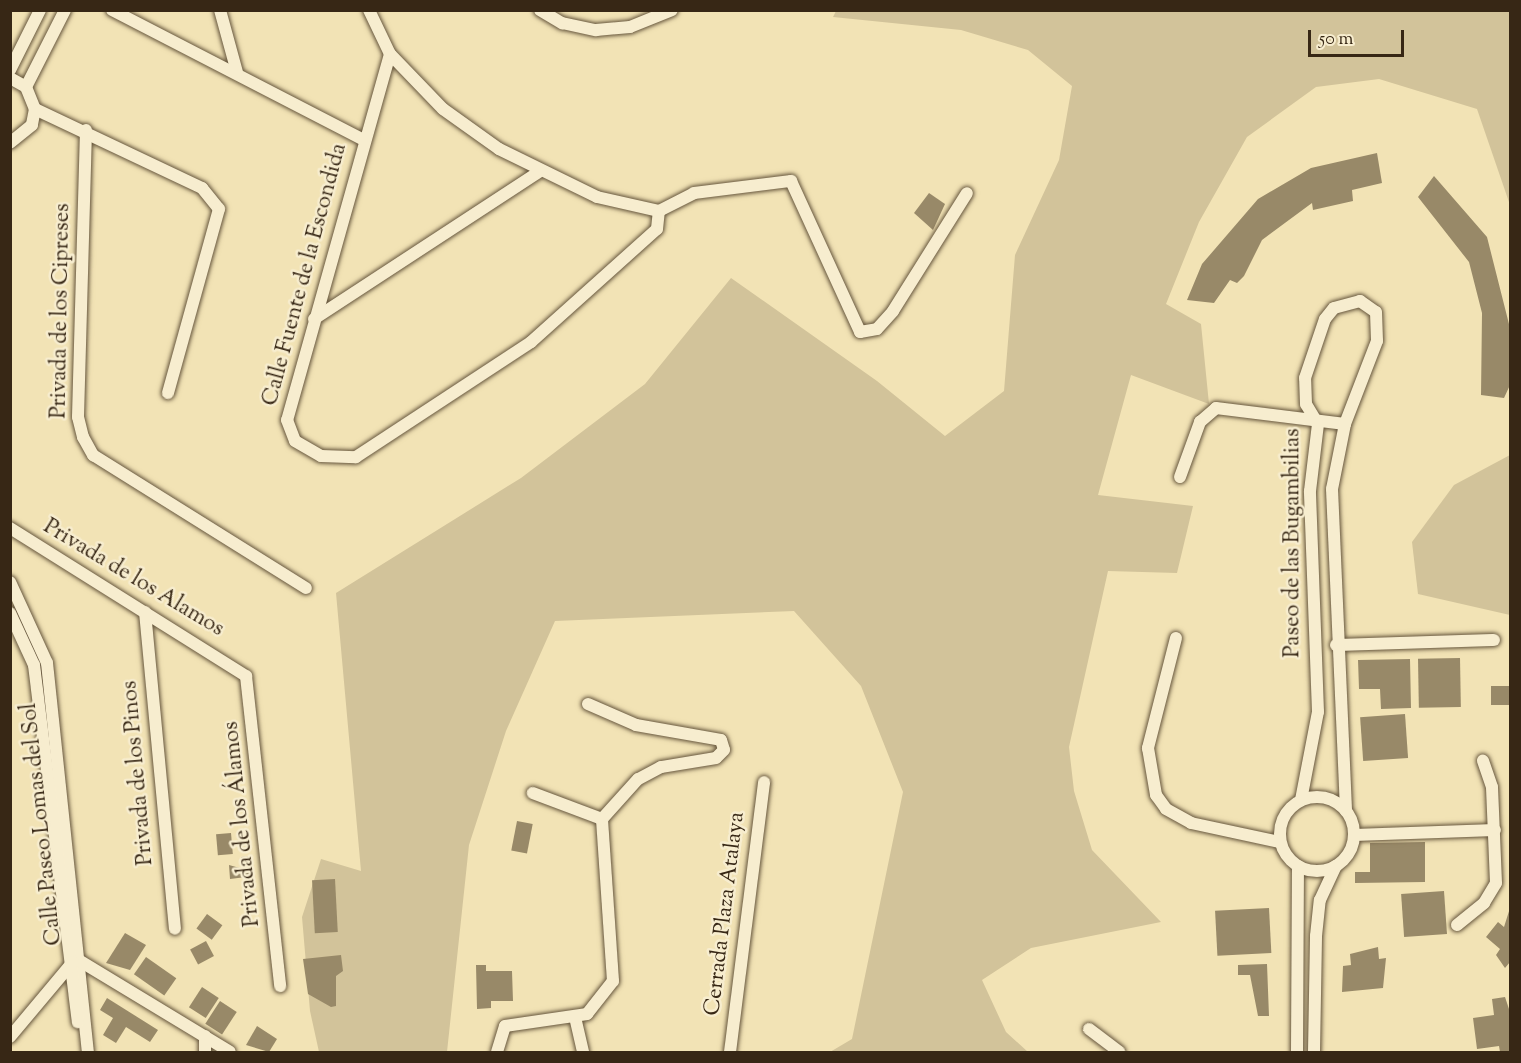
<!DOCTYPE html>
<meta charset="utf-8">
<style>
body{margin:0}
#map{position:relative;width:1521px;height:1063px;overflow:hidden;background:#f2e3b5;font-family:"Sorts Mill Goudy",serif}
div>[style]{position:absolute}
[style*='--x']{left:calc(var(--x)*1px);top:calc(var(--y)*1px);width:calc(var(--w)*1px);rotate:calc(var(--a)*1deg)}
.green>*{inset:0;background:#d2c39a}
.building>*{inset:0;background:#988968;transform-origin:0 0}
.roads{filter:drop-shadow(0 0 2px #66563d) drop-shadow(0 0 2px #66563d)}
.minor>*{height:12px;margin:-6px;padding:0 6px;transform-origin:6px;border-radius:6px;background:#f7edcf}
.minor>.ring{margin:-6px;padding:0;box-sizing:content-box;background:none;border:12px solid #f7edcf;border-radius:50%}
span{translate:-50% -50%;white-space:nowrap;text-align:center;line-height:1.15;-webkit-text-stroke:5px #f7edcf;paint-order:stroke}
.street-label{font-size:22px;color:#372715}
.frame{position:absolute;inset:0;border:12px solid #372715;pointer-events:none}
.scale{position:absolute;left:1308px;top:30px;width:96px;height:27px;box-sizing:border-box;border:3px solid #372715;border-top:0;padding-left:8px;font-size:18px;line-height:21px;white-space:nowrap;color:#372715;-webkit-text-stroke:4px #f7edcf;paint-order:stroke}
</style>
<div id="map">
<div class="green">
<i style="clip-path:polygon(836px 11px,1510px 11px,1510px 205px,1477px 109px,1379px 79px,1316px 87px,1247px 137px,1199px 222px,1166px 304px,1201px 324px,1209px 404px,1131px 375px,1098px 495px,1193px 506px,1177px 573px,1108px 571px,1069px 747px,1074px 791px,1092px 850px,1161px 922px,1031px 948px,982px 980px,1006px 1032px,1028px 1052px,830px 1052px,852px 1039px,903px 792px,861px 686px,794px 611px,555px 621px,506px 731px,469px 845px,447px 1052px,319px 1052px,310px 1011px,302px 917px,321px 859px,361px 871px,336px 593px,521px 478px,645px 384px,731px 278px,877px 381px,945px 436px,1004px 391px,1015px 255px,1059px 160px,1072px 86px,1028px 50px,961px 30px,833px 17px)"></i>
<i style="clip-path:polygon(1510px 455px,1510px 615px,1418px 594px,1412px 542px,1454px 485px)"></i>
</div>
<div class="building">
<i style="clip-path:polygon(1377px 153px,1382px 183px,1352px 190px,1353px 201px,1313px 210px,1312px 203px,1262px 240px,1244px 276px,1237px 283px,1230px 280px,1214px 303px,1187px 300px,1202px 264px,1258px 199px,1311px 168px)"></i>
<i style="clip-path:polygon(1434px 176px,1487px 237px,1510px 328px,1510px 385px,1504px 398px,1481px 395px,1482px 313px,1469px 262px,1418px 197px)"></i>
<i style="clip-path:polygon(929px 193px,945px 204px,933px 230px,914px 213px)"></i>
<i style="left:1460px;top:658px;width:49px;height:42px;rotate:89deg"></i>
<i style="clip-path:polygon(1410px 659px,1411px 708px,1381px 709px,1380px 689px,1359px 689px,1358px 660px)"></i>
<i style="left:1491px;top:686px;width:19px;height:19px"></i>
<i style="left:1405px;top:714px;width:44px;height:45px;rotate:86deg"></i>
<i style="left:517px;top:821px;width:16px;height:30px;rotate:11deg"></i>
<i style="left:231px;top:833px;width:21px;height:15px;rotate:85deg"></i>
<i style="clip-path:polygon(1425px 842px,1425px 882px,1355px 883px,1355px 872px,1370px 872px,1370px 843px)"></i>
<i style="clip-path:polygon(252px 856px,254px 876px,230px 879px,229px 865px,243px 869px,241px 857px)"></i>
<i style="left:335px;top:879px;width:53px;height:23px;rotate:87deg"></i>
<i style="left:1444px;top:891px;width:43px;height:43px;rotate:86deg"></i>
<i style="left:1269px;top:908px;width:45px;height:54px;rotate:87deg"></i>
<i style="clip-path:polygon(1510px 908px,1510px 962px,1505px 968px,1496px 955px,1500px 949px,1486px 937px,1498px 922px,1504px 927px)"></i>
<i style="left:207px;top:914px;width:19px;height:18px;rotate:36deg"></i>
<i style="clip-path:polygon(125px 933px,146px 945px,130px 970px,106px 963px)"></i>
<i style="left:206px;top:941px;width:17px;height:18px;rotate:62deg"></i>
<i style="clip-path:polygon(1378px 947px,1379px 959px,1386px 958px,1383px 988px,1342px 992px,1343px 966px,1351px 965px,1350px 954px)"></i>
<i style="clip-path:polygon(341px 955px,343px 971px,336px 976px,336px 1006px,331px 1007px,308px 994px,303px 959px)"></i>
<i style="left:146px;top:957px;width:37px;height:21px;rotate:35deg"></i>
<i style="clip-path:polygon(1267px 964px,1269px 1016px,1258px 1016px,1250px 975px,1238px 975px,1238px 965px)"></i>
<i style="clip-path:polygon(476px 965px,486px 965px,486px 971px,512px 971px,513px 1001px,491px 1001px,491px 1008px,477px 1009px)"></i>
<i style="left:202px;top:987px;width:20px;height:24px;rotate:33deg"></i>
<i style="clip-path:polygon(1505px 997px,1510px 1012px,1510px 1052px,1500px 1052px,1499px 1046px,1477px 1049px,1473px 1018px,1494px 1015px,1492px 999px)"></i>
<i style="clip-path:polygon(107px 998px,158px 1030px,150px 1042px,126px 1027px,116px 1043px,103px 1035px,113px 1018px,100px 1010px)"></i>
<i style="left:220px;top:1001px;width:20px;height:27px;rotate:33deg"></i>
<i style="clip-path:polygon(257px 1026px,277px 1039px,269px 1052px,246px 1045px)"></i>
</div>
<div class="roads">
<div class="minor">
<i style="--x:112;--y:10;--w:284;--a:27.3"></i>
<i style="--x:220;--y:10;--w:64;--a:74.7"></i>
<i style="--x:369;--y:10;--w:49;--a:64.5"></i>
<i style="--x:390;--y:54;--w:76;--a:46.1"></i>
<i style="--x:443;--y:109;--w:69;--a:35.5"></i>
<i style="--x:499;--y:149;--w:109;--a:26.1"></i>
<i style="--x:597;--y:197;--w:64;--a:12.7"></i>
<i style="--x:540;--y:10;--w:26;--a:31"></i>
<i style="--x:562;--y:23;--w:35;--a:12"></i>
<i style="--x:596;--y:30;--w:34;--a:-5"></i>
<i style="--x:630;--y:27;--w:45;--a:-22"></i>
<i style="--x:390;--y:54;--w:380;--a:105.7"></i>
<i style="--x:287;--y:420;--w:22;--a:69"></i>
<i style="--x:295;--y:441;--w:30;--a:30"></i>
<i style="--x:321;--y:456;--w:35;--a:2"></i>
<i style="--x:356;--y:457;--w:209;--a:-33.3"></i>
<i style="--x:531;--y:342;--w:169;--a:-41.9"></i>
<i style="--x:657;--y:229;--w:18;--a:-84"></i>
<i style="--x:10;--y:70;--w:67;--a:-63.4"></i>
<i style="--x:10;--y:78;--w:18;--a:29"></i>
<i style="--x:26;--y:87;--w:24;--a:68"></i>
<i style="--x:35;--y:109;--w:16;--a:101"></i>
<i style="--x:32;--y:125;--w:28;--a:141"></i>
<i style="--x:26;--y:87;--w:86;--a:-63.1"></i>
<i style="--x:35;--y:109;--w:185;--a:25.3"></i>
<i style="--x:202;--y:188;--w:27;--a:51"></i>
<i style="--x:219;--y:209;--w:191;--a:105.5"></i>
<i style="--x:86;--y:130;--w:287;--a:91.6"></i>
<i style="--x:78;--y:417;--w:21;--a:76"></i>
<i style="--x:83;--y:437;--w:21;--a:61"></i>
<i style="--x:93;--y:455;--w:251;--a:32"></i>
<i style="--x:659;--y:211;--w:39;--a:-27"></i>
<i style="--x:694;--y:193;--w:98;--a:-7.1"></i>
<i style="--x:791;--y:181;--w:166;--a:65.4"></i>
<i style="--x:860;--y:332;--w:17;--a:-10"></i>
<i style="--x:877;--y:329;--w:24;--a:-48"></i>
<i style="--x:893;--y:311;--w:139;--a:-57.9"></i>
<i style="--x:314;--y:319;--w:270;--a:-33.2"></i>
<i style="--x:1180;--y:477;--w:59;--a:-70"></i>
<i style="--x:1200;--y:422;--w:21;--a:-41"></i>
<i style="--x:1216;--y:408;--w:130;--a:7.1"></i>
<i style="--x:10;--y:528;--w:279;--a:32.1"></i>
<i style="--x:246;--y:676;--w:312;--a:83.7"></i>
<i style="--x:10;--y:582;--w:89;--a:65.4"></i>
<i style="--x:47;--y:663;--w:391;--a:84"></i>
<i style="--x:145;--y:612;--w:318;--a:84.6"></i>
<i style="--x:10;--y:613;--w:57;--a:65.2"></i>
<i style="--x:34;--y:665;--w:360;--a:83"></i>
<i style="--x:1176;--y:638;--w:114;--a:104.3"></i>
<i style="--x:1148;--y:748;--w:48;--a:80.3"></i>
<i style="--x:1156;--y:795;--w:17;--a:54"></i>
<i style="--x:1166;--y:809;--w:29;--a:29"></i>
<i style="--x:1191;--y:823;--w:91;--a:12.1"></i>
<i style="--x:1336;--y:645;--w:158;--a:-1.8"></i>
<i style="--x:588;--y:704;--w:52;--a:23.6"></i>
<i style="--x:636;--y:725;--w:86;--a:10"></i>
<i style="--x:721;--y:740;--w:10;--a:73"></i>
<i style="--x:724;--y:750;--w:11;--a:135"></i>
<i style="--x:716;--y:758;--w:56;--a:170.7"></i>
<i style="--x:661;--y:767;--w:26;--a:152"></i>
<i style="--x:638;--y:779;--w:54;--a:132"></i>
<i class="ring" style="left:1280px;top:797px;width:62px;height:62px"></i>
<i style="--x:1301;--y:800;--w:90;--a:-79.1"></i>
<i style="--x:1318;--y:712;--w:221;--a:-92.1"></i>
<i style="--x:1310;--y:491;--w:67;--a:-83.2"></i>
<i style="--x:1318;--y:424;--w:23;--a:-121"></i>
<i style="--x:1306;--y:404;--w:26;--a:-92"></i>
<i style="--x:1305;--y:378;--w:62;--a:-71.3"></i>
<i style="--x:1325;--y:319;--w:14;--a:-51"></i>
<i style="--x:1334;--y:308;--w:27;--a:-15"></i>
<i style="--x:1360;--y:301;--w:19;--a:35"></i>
<i style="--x:1376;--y:312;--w:29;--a:88"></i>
<i style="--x:1377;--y:341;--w:89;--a:111.1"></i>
<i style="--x:1345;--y:424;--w:66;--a:101.3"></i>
<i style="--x:1332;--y:489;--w:322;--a:87.5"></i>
<i style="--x:1354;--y:835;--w:141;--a:-2"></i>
<i style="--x:1457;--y:925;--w:35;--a:-39"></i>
<i style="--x:1484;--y:903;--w:23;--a:-59"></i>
<i style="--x:1496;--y:883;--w:96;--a:-92.4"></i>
<i style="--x:1492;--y:787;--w:28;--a:-109"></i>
<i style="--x:80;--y:961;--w:175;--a:31.2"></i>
<i style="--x:575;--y:1017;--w:36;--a:77"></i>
<i style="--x:1089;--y:1029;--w:38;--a:37"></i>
<i style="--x:10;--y:1037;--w:98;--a:-50"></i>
<i style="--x:205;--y:1052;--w:16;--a:-90"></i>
<i style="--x:497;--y:1052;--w:27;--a:-73"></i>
<i style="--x:505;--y:1026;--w:83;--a:-8.3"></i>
<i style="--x:587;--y:1014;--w:42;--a:-51.8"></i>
<i style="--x:613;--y:981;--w:162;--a:-93.9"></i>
<i style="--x:602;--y:819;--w:74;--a:-159.4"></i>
<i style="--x:730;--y:1052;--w:272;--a:-82.8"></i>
<i style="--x:1297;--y:1052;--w:186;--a:-89.7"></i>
<i style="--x:1314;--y:1052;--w:116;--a:-89"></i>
<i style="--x:1316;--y:936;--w:36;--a:-84"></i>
<i style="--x:1320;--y:900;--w:38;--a:-65"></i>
</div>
</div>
<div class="street-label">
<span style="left:306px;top:275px;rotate:-75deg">Calle Fuente de la Escondida</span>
<span style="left:62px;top:311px;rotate:-89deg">Privada de los Cipreses</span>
<span style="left:1294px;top:543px;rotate:-90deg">Paseo de las Bugambilias</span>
<span style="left:133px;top:579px;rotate:31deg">Privada de los Alamos</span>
<span style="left:139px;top:773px;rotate:-95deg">Privada de los Pinos</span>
<span style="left:43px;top:824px;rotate:-96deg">Calle Paseo Lomas del Sol</span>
<span style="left:243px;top:824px;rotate:-96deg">Privada de los Álamos</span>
<span style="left:726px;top:914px;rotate:-83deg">Cerrada Plaza Atalaya</span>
</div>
<div class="frame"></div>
<div class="scale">50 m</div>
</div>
